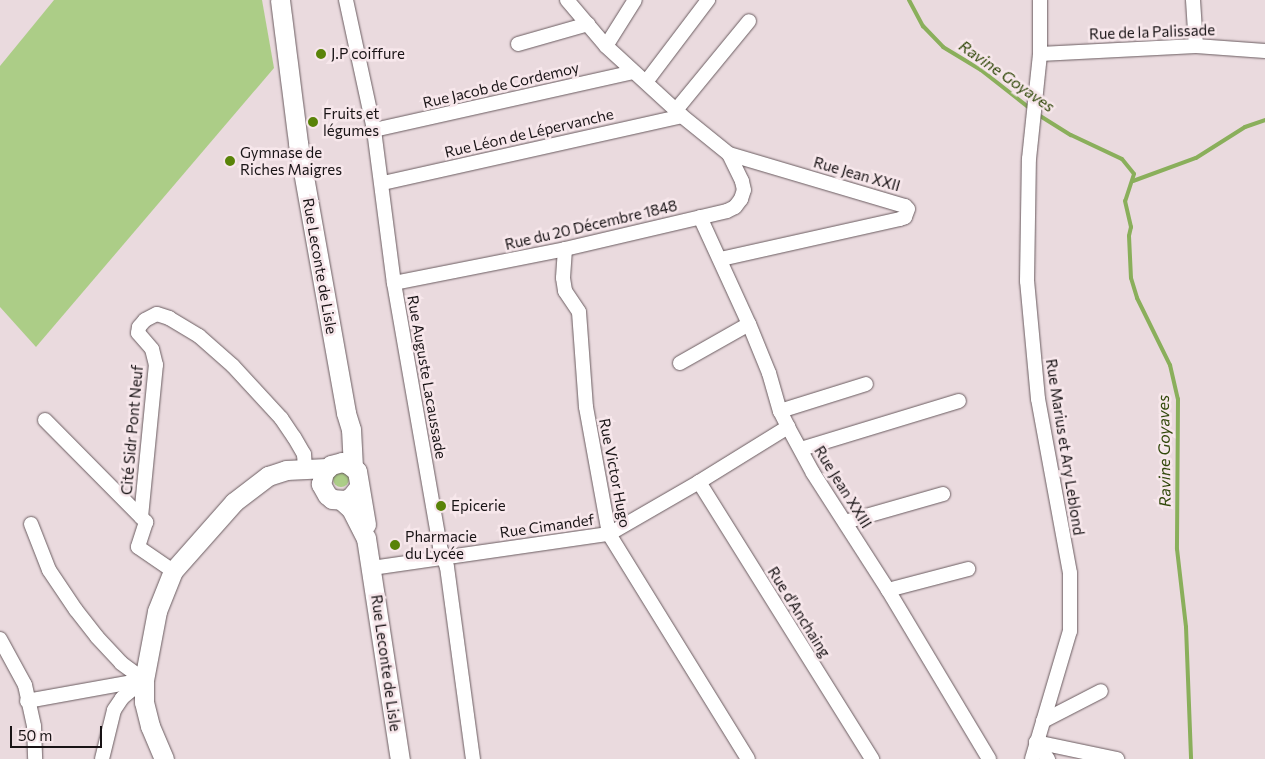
<!DOCTYPE html>
<meta charset="utf-8">
<style>
body{margin:0}
#map{position:relative;width:1265px;height:759px;overflow:hidden;background:#eadade;font-family:Commissioner,sans-serif}
div>[style]{position:absolute}
[style*='--x']{left:calc(var(--x)*1px);top:calc(var(--y)*1px);width:calc(var(--w)*1px);rotate:calc(var(--a)*1deg)}
.green>*{inset:0;background:#accd87}
.round{border-radius:50%}
.stream>*{height:4px;margin:-2px;padding:0 2px;transform-origin:2px;border-radius:2px;background:#8aaf5b}
.roads{filter:drop-shadow(0 0 1px #6a5c60) drop-shadow(0 0 1px #6a5c60)}
.street>*{height:14px;margin:-7px;padding:0 7px;transform-origin:7px;border-radius:7px;background:#fff}
.secondary>*{height:19px;margin:-9.5px;padding:0 9.5px;transform-origin:9.5px;border-radius:9.5px;background:#fff}
.dots>*{width:14px;height:14px;translate:-50% -50%;box-sizing:border-box;border:2px solid #f7e7eb;border-radius:50%}
span{translate:-50% -50%;white-space:nowrap;text-align:center;line-height:1.15;-webkit-text-stroke:5px #f7e7eb;paint-order:stroke}
.street-label{font-size:15px;color:#181315}
.poi-label{font-size:15px;color:#181315}
.left{translate:0 -50%;text-align:left}
.water-label{font-size:16px;color:#31480a;font-style:italic}
.scale{position:absolute;left:10px;top:726px;width:92px;height:22px;box-sizing:border-box;border:2px solid #181315;border-top:0;padding-left:6px;font-size:15px;line-height:18px;white-space:nowrap;color:#181315;-webkit-text-stroke:4px #f7e7eb;paint-order:stroke}
</style>
<div id="map">
<div class="green">
<i style="clip-path:polygon(54px 0,262px 0,274px 68px,36px 347px,0 307px,0 66px)"></i>
<i class="round" style="left:333px;top:471px;width:16px;height:16px"></i>
</div>
<div class="stream">
<i style="--x:909;--y:0;--w:30;--a:62"></i>
<i style="--x:923;--y:26;--w:29;--a:46"></i>
<i style="--x:943;--y:47;--w:44;--a:31.2"></i>
<i style="--x:981;--y:70;--w:65;--a:38.1"></i>
<i style="--x:1037;--y:114;--w:40;--a:32"></i>
<i style="--x:1071;--y:135;--w:56;--a:25.2"></i>
<i style="--x:1122;--y:159;--w:19;--a:51"></i>
<i style="--x:1134;--y:174;--w:28;--a:108"></i>
<i style="--x:1125;--y:201;--w:27;--a:77"></i>
<i style="--x:1131;--y:227;--w:9;--a:103"></i>
<i style="--x:1129;--y:236;--w:42;--a:87.3"></i>
<i style="--x:1131;--y:278;--w:21;--a:73"></i>
<i style="--x:1137;--y:298;--w:75;--a:63.8"></i>
<i style="--x:1170;--y:365;--w:35;--a:77"></i>
<i style="--x:1178;--y:399;--w:150;--a:90.4"></i>
<i style="--x:1177;--y:549;--w:79;--a:83.4"></i>
<i style="--x:1186;--y:627;--w:132;--a:87.8"></i>
<i style="--x:1133;--y:181;--w:67;--a:-20.1"></i>
<i style="--x:1196;--y:158;--w:58;--a:-32.3"></i>
<i style="--x:1245;--y:127;--w:21;--a:-19"></i>
</div>
<div class="roads">
<div class="street">
<i style="--x:346;--y:0;--w:133;--a:77.8"></i>
<i style="--x:374;--y:130;--w:154;--a:82.6"></i>
<i style="--x:394;--y:283;--w:268;--a:80.1"></i>
<i style="--x:440;--y:547;--w:21;--a:71"></i>
<i style="--x:447;--y:567;--w:194;--a:82.3"></i>
<i style="--x:567;--y:0;--w:60;--a:49.7"></i>
<i style="--x:606;--y:46;--w:103;--a:42.6"></i>
<i style="--x:682;--y:116;--w:60;--a:39"></i>
<i style="--x:729;--y:154;--w:184;--a:16.5"></i>
<i style="--x:905;--y:206;--w:4;--a:45"></i>
<i style="--x:908;--y:209;--w:9;--a:111"></i>
<i style="--x:905;--y:217;--w:5;--a:158"></i>
<i style="--x:900;--y:219;--w:183;--a:167.4"></i>
<i style="--x:1193;--y:0;--w:46;--a:86.3"></i>
<i style="--x:518;--y:44;--w:73;--a:-15.9"></i>
<i style="--x:606;--y:46;--w:54;--a:-57.8"></i>
<i style="--x:1040;--y:54;--w:156;--a:-2.9"></i>
<i style="--x:1196;--y:46;--w:69;--a:4.1"></i>
<i style="--x:646;--y:82;--w:103;--a:-52.9"></i>
<i style="--x:676;--y:110;--w:115;--a:-50.6"></i>
<i style="--x:374;--y:130;--w:266;--a:-12.6"></i>
<i style="--x:383;--y:183;--w:306;--a:-12.6"></i>
<i style="--x:700;--y:217;--w:118;--a:65.4"></i>
<i style="--x:749;--y:324;--w:53;--a:67.8"></i>
<i style="--x:769;--y:373;--w:40;--a:74"></i>
<i style="--x:780;--y:411;--w:18;--a:63"></i>
<i style="--x:788;--y:427;--w:52;--a:61.5"></i>
<i style="--x:813;--y:473;--w:139;--a:57.3"></i>
<i style="--x:888;--y:590;--w:197;--a:59.1"></i>
<i style="--x:565;--y:249;--w:29;--a:94"></i>
<i style="--x:563;--y:278;--w:13;--a:81"></i>
<i style="--x:565;--y:291;--w:25;--a:56"></i>
<i style="--x:579;--y:312;--w:95;--a:85.8"></i>
<i style="--x:586;--y:407;--w:129;--a:79.7"></i>
<i style="--x:609;--y:534;--w:264;--a:58.3"></i>
<i style="--x:394;--y:283;--w:174;--a:-11.2"></i>
<i style="--x:565;--y:249;--w:166;--a:-13.2"></i>
<i style="--x:727;--y:211;--w:9;--a:-27"></i>
<i style="--x:735;--y:207;--w:10;--a:-53"></i>
<i style="--x:741;--y:199;--w:9;--a:-72"></i>
<i style="--x:744;--y:190;--w:9;--a:-103"></i>
<i style="--x:742;--y:181;--w:30;--a:-116"></i>
<i style="--x:680;--y:363;--w:79;--a:-29.5"></i>
<i style="--x:780;--y:411;--w:90;--a:-17.4"></i>
<i style="--x:45;--y:420;--w:144;--a:45.3"></i>
<i style="--x:146;--y:522;--w:26;--a:108"></i>
<i style="--x:138;--y:547;--w:42;--a:34.4"></i>
<i style="--x:801;--y:449;--w:165;--a:-16.9"></i>
<i style="--x:699;--y:482;--w:327;--a:58"></i>
<i style="--x:141;--y:517;--w:153;--a:-84.4"></i>
<i style="--x:156;--y:365;--w:16;--a:-104"></i>
<i style="--x:152;--y:349;--w:21;--a:-131"></i>
<i style="--x:138;--y:333;--w:6;--a:-81"></i>
<i style="--x:139;--y:327;--w:9;--a:-49"></i>
<i style="--x:145;--y:320;--w:13;--a:-27"></i>
<i style="--x:157;--y:314;--w:13;--a:18"></i>
<i style="--x:169;--y:318;--w:35;--a:31"></i>
<i style="--x:199;--y:336;--w:45;--a:41.4"></i>
<i style="--x:233;--y:366;--w:71;--a:47.3"></i>
<i style="--x:281;--y:418;--w:23;--a:56"></i>
<i style="--x:294;--y:437;--w:20;--a:60"></i>
<i style="--x:304;--y:454;--w:15;--a:86"></i>
<i style="--x:845;--y:522;--w:102;--a:-15.9"></i>
<i style="--x:31;--y:524;--w:49;--a:68.6"></i>
<i style="--x:49;--y:570;--w:48;--a:56"></i>
<i style="--x:76;--y:610;--w:34;--a:52"></i>
<i style="--x:97;--y:637;--w:35;--a:47"></i>
<i style="--x:121;--y:663;--w:29;--a:36"></i>
<i style="--x:372;--y:568;--w:239;--a:-8.2"></i>
<i style="--x:609;--y:534;--w:104;--a:-30"></i>
<i style="--x:699;--y:482;--w:105;--a:-31.7"></i>
<i style="--x:888;--y:590;--w:83;--a:-14.7"></i>
<i style="--x:0;--y:639;--w:52;--a:61.5"></i>
<i style="--x:25;--y:685;--w:42;--a:77.6"></i>
<i style="--x:34;--y:726;--w:33;--a:88"></i>
<i style="--x:27;--y:701;--w:119;--a:-10.2"></i>
<i style="--x:1043;--y:721;--w:65;--a:-27.3"></i>
<i style="--x:1036;--y:742;--w:83;--a:11.9"></i>
<i style="--x:1036;--y:742;--w:21;--a:55"></i>
<i style="--x:102;--y:759;--w:50;--a:-76.2"></i>
<i style="--x:114;--y:710;--w:14;--a:-56"></i>
<i style="--x:122;--y:698;--w:26;--a:-40"></i>
<i style="--x:1032;--y:759;--w:134;--a:-73.5"></i>
<i style="--x:1070;--y:631;--w:58;--a:-90"></i>
<i style="--x:1070;--y:573;--w:177;--a:-100.4"></i>
<i style="--x:1038;--y:399;--w:119;--a:-95.3"></i>
<i style="--x:1027;--y:281;--w:122;--a:-89.1"></i>
<i style="--x:1029;--y:159;--w:106;--a:-84"></i>
<i style="--x:1040;--y:54;--w:54;--a:-90"></i>
</div>
<div class="secondary">
<i style="--x:280;--y:0;--w:144;--a:82.8"></i>
<i style="--x:298;--y:143;--w:274;--a:79.9"></i>
<i style="--x:346;--y:413;--w:17;--a:73"></i>
<i style="--x:351;--y:429;--w:38;--a:87"></i>
<i style="--x:358;--y:488;--w:11;--a:128"></i>
<i style="--x:351;--y:497;--w:7;--a:153"></i>
<i style="--x:345;--y:500;--w:13;--a:-176"></i>
<i style="--x:332;--y:499;--w:6;--a:-141"></i>
<i style="--x:327;--y:495;--w:13;--a:-119"></i>
<i style="--x:321;--y:484;--w:12;--a:-76"></i>
<i style="--x:324;--y:472;--w:10;--a:-45"></i>
<i style="--x:331;--y:465;--w:11;--a:-15"></i>
<i style="--x:342;--y:462;--w:6;--a:18"></i>
<i style="--x:348;--y:464;--w:11;--a:38"></i>
<i style="--x:357;--y:471;--w:54;--a:80.4"></i>
<i style="--x:341;--y:500;--w:13;--a:42"></i>
<i style="--x:351;--y:509;--w:33;--a:63"></i>
<i style="--x:366;--y:538;--w:224;--a:81.3"></i>
<i style="--x:164;--y:759;--w:36;--a:-113"></i>
<i style="--x:150;--y:726;--w:25;--a:-104"></i>
<i style="--x:144;--y:702;--w:22;--a:-90"></i>
<i style="--x:144;--y:680;--w:70;--a:-79.3"></i>
<i style="--x:157;--y:611;--w:43;--a:-68.2"></i>
<i style="--x:173;--y:571;--w:92;--a:-48.5"></i>
<i style="--x:234;--y:502;--w:43;--a:-37.4"></i>
<i style="--x:268;--y:476;--w:19;--a:-18"></i>
<i style="--x:286;--y:470;--w:41;--a:-2.8"></i>
</div>
</div>
<div class="dots">
<i style="left:321px;top:54px;background:#598308"></i>
<i style="left:313px;top:122px;background:#598308"></i>
<i style="left:230px;top:161px;background:#598308"></i>
<i style="left:441px;top:506px;background:#598308"></i>
<i style="left:395px;top:545px;background:#598308"></i>
</div>
<div class="street-label">
<span style="left:1152px;top:32px;rotate:-2deg">Rue de la Palissade</span>
<span style="left:501px;top:85px;rotate:-13deg">Rue Jacob de Cordemoy</span>
<span style="left:529px;top:133px;rotate:-13deg">Rue Léon de Lépervanche</span>
<span style="left:857px;top:174px;rotate:16deg">Rue Jean XXII</span>
<span style="left:591px;top:225px;rotate:-13deg">Rue du 20 Décembre 1848</span>
<span style="left:320px;top:266px;rotate:80deg">Rue Leconte de Lisle</span>
<span style="left:427px;top:377px;rotate:80deg">Rue Auguste Lacaussade</span>
<span style="left:132px;top:430px;rotate:-85deg">Cité Sidr Pont Neuf</span>
<span style="left:1065px;top:447px;rotate:81deg">Rue Marius et Ary Leblond</span>
<span style="left:615px;top:473px;rotate:79deg">Rue Victor Hugo</span>
<span style="left:843px;top:487px;rotate:58deg">Rue Jean XXIII</span>
<span style="left:547px;top:526px;rotate:-8deg">Rue Cimandef</span>
<span style="left:799px;top:612px;rotate:58deg">Rue d'Anchaing</span>
<span style="left:386px;top:663px;rotate:82deg">Rue Leconte de Lisle</span>
</div>
<div class="poi-label">
<span class="left" style="left:331px;top:54px">J.P coiffure</span>
<span class="left" style="left:323px;top:122px">Fruits et<br>légumes</span>
<span class="left" style="left:240px;top:161px">Gymnase de<br>Riches Maigres</span>
<span class="left" style="left:451px;top:506px">Epicerie</span>
<span class="left" style="left:405px;top:545px">Pharmacie<br>du Lycée</span>
</div>
<div class="water-label">
<span style="left:1007px;top:76px;rotate:35deg">Ravine Goyaves</span>
<span style="left:1164px;top:451px;rotate:-91deg">Ravine Goyaves</span>
</div>
<div class="scale">50 m</div>
</div>
